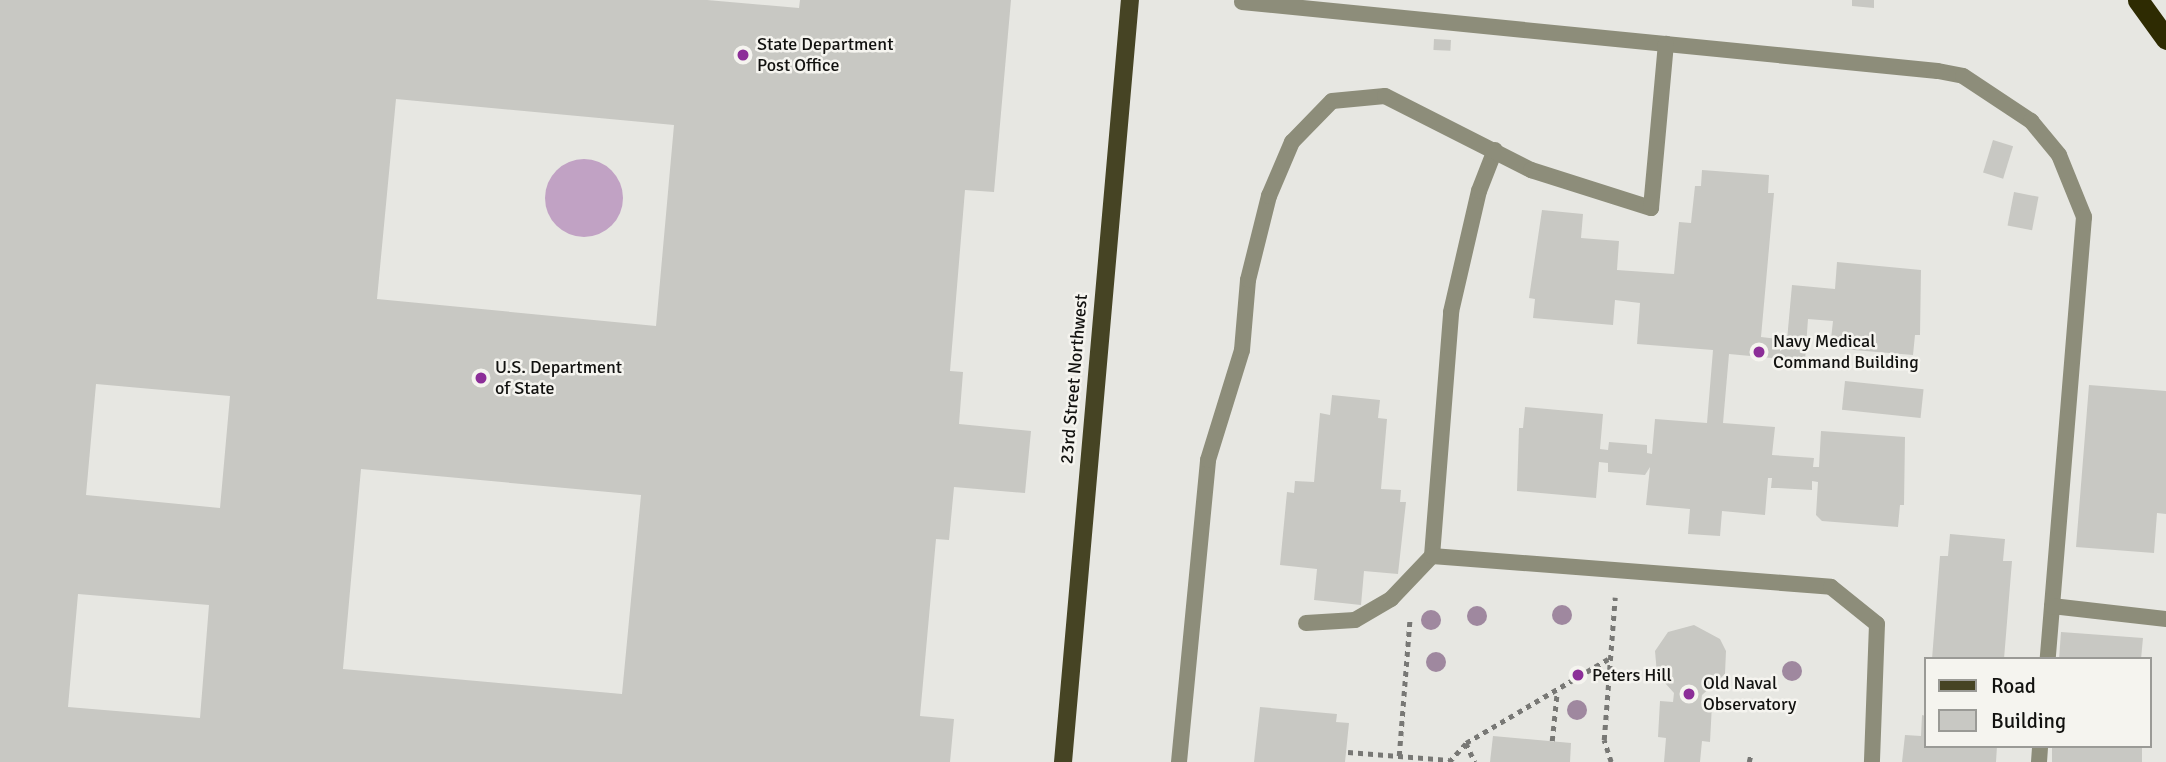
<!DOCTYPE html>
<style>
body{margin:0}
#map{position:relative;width:2166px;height:762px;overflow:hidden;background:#e7e7e2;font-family:Signika,sans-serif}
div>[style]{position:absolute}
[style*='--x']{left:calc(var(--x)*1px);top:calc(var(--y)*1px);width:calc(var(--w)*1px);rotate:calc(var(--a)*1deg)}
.forest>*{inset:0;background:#c1a2c4}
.round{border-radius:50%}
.building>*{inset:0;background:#c8c8c3;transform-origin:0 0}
.path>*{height:4.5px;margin-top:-2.25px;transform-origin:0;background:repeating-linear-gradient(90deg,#787875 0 5px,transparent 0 10px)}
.service>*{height:16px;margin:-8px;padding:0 8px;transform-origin:8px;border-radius:8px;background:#8d8d7a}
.primary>*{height:18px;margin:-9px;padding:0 9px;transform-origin:9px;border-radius:9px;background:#464424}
.motorway>*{height:21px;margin:-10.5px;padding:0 10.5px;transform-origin:10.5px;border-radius:10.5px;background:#2e2b02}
.trees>*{width:20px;height:20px;margin:-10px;border-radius:50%;background:#9f889f}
.dots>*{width:19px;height:19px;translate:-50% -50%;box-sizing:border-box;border:4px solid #f5f4ef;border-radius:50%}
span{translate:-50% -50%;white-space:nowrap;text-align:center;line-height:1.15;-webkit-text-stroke:5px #f5f4ef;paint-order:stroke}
.poi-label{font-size:18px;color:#121210}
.left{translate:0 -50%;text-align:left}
.street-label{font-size:18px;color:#121210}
.legend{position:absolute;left:1924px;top:657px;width:228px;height:91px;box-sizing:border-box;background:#f5f4ef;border:2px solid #9a9a96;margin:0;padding:9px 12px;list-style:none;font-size:21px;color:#121210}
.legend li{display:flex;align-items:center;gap:14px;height:35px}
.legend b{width:35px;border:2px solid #9a9a96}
</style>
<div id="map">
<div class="forest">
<i class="round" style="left:545px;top:159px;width:78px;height:78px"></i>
</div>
<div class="building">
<i style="clip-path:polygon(evenodd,0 0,707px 0,799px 8px,800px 0,1011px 0,994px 192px,965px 190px,950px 371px,963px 372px,959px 424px,1031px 431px,1025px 493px,954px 487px,949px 540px,936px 539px,920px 716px,954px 719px,950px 762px,0 762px,0 0,396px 99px,674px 125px,656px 326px,377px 299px,396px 99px,0 0,96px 384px,230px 396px,220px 508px,86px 495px,96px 384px,0 0,361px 469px,641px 495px,622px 694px,343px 669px,361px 469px,0 0,78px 594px,209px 605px,200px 718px,68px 707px,78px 594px)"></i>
<i style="clip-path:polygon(1852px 0,1874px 0,1874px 8px,1852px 6px)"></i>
<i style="left:1434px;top:39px;width:17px;height:11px;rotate:3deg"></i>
<i style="left:1993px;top:140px;width:21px;height:34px;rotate:17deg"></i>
<i style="clip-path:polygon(1702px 170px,1769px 175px,1768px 193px,1774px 193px,1761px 337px,1787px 340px,1792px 285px,1835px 289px,1837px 262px,1921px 270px,1920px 335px,1915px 335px,1913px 355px,1830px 348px,1833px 321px,1808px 319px,1805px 361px,1729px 354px,1723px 423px,1775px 427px,1772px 455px,1814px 458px,1813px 467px,1819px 467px,1821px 431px,1905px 437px,1904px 505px,1900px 505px,1898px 527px,1822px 521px,1816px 515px,1818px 482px,1812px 481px,1812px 490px,1778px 488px,1771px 488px,1772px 478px,1768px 478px,1765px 515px,1722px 511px,1720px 536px,1688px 534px,1690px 509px,1646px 505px,1650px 467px,1645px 475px,1608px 472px,1608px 463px,1599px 462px,1596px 498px,1517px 491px,1519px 428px,1523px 428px,1525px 407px,1603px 414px,1600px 449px,1608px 450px,1609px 442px,1647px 445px,1647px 453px,1652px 454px,1655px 419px,1707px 423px,1713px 350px,1637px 344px,1640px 303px,1615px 300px,1613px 325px,1533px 318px,1535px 299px,1529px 298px,1542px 210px,1583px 214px,1581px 238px,1619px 241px,1617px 270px,1674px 274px,1679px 222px,1691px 223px,1695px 186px,1701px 186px)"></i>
<i style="left:2014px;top:192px;width:25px;height:34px;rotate:11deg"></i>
<i style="left:1845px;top:381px;width:79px;height:29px;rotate:6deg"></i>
<i style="clip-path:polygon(2089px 385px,2166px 391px,2166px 514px,2157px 513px,2154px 553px,2076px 547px)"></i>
<i style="clip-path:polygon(1332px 395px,1380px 400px,1378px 418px,1387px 419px,1381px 489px,1401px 490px,1400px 502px,1406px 502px,1398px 574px,1364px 571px,1361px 605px,1314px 600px,1317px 569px,1280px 565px,1287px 492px,1294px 493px,1295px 481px,1314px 482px,1320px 413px,1330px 415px)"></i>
<i style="clip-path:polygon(1950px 534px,2005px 539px,2003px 561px,2012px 561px,2004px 659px,1932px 659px,1940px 556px,1948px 556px)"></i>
<i style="clip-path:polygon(1694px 625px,1720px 639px,1726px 651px,1725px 674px,1702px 695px,1701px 703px,1712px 704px,1710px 742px,1702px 741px,1700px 762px,1664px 762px,1666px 738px,1658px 737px,1660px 701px,1673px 702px,1674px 693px,1657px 674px,1655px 651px,1668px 632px)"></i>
<i style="clip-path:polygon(2061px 632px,2143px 638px,2141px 659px,2059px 659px)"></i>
<i style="clip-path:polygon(1260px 707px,1337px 714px,1336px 722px,1349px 723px,1345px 762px,1254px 762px)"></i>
<i style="clip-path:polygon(1922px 715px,1926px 716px,1926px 746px,1997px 746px,1996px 762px,1902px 762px,1905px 735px,1921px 736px)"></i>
<i style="clip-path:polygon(1493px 736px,1571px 743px,1570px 762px,1490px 762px)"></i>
<i style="left:2052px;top:746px;width:90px;height:16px"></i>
</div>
<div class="path">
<i style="--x:1552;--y:741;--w:49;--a:-84.2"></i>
<i style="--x:1466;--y:743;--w:21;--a:65"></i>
<i style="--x:1348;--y:752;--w:101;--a:4.5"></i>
<i style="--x:1399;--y:756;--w:139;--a:-85.5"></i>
<i style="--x:1449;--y:762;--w:25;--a:-48"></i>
<i style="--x:1466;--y:743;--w:165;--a:-30.6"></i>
<i style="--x:1611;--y:762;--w:23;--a:-108"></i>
<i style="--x:1604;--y:740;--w:143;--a:-85.6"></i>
<i style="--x:1749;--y:762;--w:9;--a:-77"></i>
</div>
<div class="service">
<i style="--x:1242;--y:2;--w:699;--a:5.66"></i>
<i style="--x:1938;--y:71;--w:25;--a:11"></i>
<i style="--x:1963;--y:76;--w:82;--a:33.5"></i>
<i style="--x:2031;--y:121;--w:44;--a:50.5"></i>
<i style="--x:2059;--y:155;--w:67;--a:68"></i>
<i style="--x:2084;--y:217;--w:443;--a:94.7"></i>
<i style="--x:1432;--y:556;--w:245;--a:-85.5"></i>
<i style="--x:1451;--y:312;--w:124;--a:-77"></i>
<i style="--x:1479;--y:191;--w:44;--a:-68.7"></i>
<i style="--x:2052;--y:606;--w:115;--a:6.5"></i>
<i style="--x:1306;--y:623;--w:49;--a:-3.5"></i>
<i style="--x:1355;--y:620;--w:42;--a:-30.3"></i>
<i style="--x:1391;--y:599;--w:59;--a:-46.4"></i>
<i style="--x:1432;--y:556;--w:400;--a:4.4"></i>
<i style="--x:1831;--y:587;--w:59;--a:38.8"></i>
<i style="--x:1877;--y:624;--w:138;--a:92.1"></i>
<i style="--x:1179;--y:762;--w:303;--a:-84.5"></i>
<i style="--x:1208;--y:460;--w:115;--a:-72.8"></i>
<i style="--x:1242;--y:350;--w:70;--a:-85.1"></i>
<i style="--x:1248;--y:280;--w:87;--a:-76"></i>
<i style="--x:1269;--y:196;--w:59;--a:-66.9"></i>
<i style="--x:1292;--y:142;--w:57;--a:-45.7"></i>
<i style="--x:1332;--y:101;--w:53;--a:-5.4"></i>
<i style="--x:1385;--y:96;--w:164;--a:26.9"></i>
<i style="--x:1531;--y:170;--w:126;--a:17.6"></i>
<i style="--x:1651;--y:208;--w:165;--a:-84.8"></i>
<i style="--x:2039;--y:762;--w:16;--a:-86"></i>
</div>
<div class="primary">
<i style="--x:1063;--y:762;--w:765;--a:-84.98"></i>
</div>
<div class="motorway">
<i style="--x:2138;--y:0;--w:48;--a:54.3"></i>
</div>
<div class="trees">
<i style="left:1562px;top:615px"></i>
<i style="left:1477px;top:616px"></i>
<i style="left:1431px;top:620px"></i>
<i style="left:1436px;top:662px"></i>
<i style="left:1792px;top:671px"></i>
<i style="left:1577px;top:710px"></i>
</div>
<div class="dots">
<i style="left:743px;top:55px;background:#8c2e98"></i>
<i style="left:1759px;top:352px;background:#8c2e98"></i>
<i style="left:481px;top:378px;background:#8c2e98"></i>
<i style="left:1578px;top:675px;background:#8c2e98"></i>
<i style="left:1689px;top:694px;background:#8c2e98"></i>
</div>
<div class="poi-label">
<span class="left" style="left:757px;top:55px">State Department<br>Post Office</span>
<span class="left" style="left:1773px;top:352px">Navy Medical<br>Command Building</span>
<span class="left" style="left:495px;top:378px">U.S. Department<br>of State</span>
<span class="left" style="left:1592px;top:675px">Peters Hill</span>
<span class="left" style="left:1703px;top:694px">Old Naval<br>Observatory</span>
</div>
<div class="street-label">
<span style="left:1074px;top:379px;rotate:-85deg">23rd Street Northwest</span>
</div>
<ul class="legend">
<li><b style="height:9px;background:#464424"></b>Road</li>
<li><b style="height:19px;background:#c8c8c3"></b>Building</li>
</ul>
</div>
